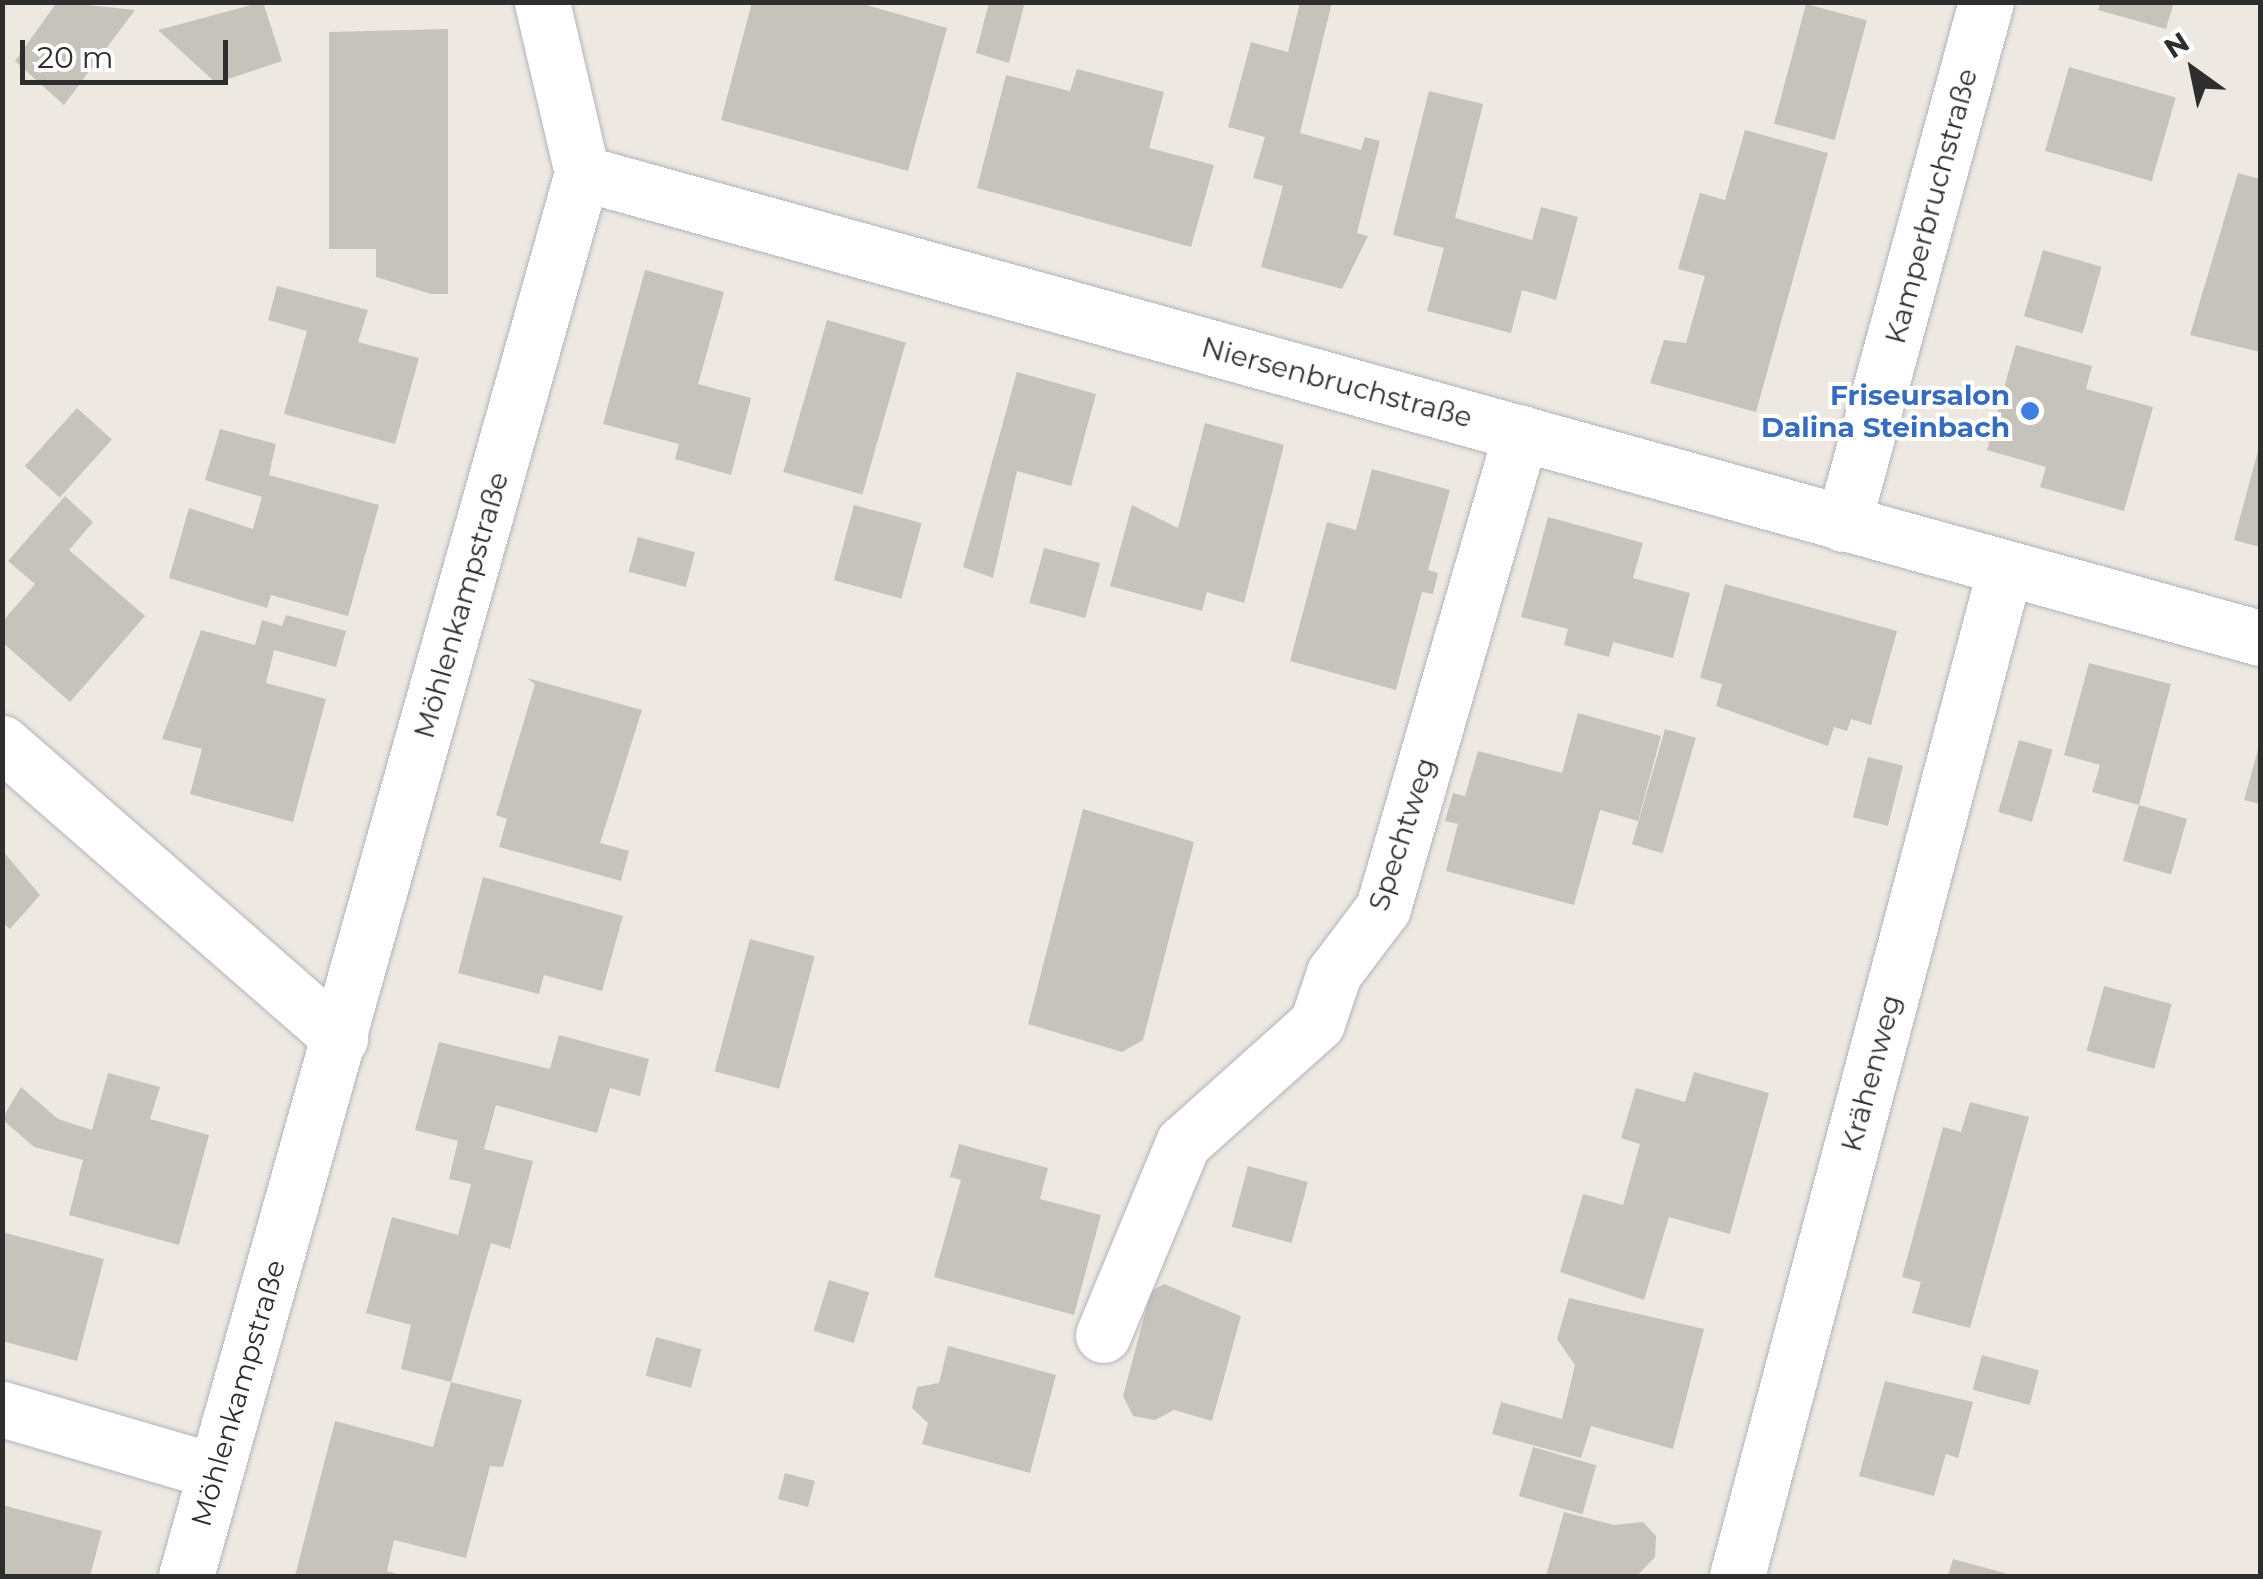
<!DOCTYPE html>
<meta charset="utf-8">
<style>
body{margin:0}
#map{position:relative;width:2263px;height:1579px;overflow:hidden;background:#ede9e2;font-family:Montserrat,sans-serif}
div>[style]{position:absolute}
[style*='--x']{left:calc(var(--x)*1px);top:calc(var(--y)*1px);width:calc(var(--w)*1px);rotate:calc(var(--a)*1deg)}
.building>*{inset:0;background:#c6c3bd;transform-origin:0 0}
.roads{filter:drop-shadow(0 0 2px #b2b3bc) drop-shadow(0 0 2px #b2b3bc)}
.minor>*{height:55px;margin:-27.5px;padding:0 27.5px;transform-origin:27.5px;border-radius:27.5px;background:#fff}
.dots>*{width:28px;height:28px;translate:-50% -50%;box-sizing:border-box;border:5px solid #fff;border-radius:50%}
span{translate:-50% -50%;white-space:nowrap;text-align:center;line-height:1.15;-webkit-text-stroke:8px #fff;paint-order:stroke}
.street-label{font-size:28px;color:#2e2e2e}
.shop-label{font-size:28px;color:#366cbe;font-weight:700}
.right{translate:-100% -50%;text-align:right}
.frame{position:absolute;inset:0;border:5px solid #2e2e2e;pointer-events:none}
.north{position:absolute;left:2143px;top:20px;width:100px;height:100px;-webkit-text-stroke:8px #fff;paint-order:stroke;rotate:327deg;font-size:28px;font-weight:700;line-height:40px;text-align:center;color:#2e2e2e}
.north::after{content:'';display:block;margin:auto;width:35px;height:45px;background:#2e2e2e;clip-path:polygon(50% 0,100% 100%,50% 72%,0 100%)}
.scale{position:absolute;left:20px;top:40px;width:208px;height:45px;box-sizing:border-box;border:5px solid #2e2e2e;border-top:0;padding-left:12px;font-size:30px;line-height:35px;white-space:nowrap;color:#2e2e2e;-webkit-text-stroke:8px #fff;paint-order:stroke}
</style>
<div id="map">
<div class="building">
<i style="clip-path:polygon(57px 2px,135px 10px,64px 105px,15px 61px)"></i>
<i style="clip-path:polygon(263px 2px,282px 61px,216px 83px,158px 30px)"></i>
<i style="clip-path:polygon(752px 2px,856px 2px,947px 28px,908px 171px,721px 120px)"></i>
<i style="clip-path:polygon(989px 2px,1025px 2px,1009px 63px,976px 53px)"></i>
<i style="clip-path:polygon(1300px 2px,1332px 2px,1300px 133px,1361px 150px,1365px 137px,1380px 141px,1357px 233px,1368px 236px,1342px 289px,1261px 267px,1283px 186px,1253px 178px,1265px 137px,1228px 127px,1251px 42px,1288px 52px)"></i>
<i style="clip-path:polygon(2101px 2px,2174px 2px,2166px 29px,2098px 10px)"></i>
<i style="left:1806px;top:4px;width:63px;height:124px;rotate:15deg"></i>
<i style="clip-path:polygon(448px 29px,448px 294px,431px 294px,376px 277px,376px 249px,329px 249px,329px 32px)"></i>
<i style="left:2069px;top:67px;width:111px;height:87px;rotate:16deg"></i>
<i style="clip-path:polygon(1077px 69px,1164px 92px,1149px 148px,1214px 165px,1191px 247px,977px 188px,1006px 75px,1070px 91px)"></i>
<i style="clip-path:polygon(1429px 91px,1483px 104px,1455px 218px,1532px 240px,1541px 207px,1578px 217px,1556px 300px,1522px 290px,1511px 333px,1427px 311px,1444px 248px,1393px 235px)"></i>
<i style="clip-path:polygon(1745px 130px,1828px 153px,1756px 412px,1650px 383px,1664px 340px,1686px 343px,1705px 276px,1678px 269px,1700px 193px,1725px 200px)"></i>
<i style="clip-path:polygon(2238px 173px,2260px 179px,2260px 352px,2190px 335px)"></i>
<i style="left:2043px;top:250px;width:61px;height:69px;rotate:16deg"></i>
<i style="clip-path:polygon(645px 270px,724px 292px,698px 384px,751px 398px,731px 475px,675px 459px,679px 444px,603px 424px)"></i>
<i style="clip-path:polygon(277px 286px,368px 310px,358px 342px,419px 358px,395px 444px,284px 414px,307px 331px,268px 320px)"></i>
<i style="left:827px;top:320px;width:82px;height:158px;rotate:16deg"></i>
<i style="clip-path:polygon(2016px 345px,2092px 366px,2086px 389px,2153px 407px,2124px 511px,2040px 487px,2046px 467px,1987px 450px)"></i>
<i style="clip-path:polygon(1017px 372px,1096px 394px,1071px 486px,1017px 471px,993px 578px,963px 567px)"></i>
<i style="left:77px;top:408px;width:47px;height:78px;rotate:42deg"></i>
<i style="clip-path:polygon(1205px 423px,1284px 445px,1244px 603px,1207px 592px,1202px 611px,1110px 586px,1132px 505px,1178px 528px)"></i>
<i style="clip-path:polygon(220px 429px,276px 444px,269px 475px,379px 505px,348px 616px,271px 595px,267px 608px,169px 578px,189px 508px,253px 529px,262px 497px,205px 480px)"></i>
<i style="clip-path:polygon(2259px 447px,2260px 448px,2260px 547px,2234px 540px)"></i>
<i style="clip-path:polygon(1372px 469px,1450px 490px,1428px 570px,1438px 573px,1433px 594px,1422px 592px,1396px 690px,1290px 661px,1327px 522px,1356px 530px)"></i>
<i style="clip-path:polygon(65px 496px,93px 522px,69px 550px,145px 616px,70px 702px,2px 642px,2px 622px,35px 584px,8px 561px)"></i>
<i style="left:854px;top:505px;width:70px;height:78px;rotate:15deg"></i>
<i style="clip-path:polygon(1548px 517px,1643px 543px,1633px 578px,1690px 593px,1673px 658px,1613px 642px,1609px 657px,1564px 645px,1568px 629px,1521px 617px)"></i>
<i style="left:638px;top:537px;width:59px;height:36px;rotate:15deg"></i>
<i style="left:1044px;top:548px;width:58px;height:57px;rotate:15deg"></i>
<i style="clip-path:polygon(1725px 584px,1897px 631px,1871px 725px,1851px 719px,1847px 731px,1834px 727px,1828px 746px,1716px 706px,1722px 684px,1700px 678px)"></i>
<i style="clip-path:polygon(286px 615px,346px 631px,336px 667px,274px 650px,266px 683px,326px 699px,293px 822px,190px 794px,202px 749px,162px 739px,201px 630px,255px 645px,262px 620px,282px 626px)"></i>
<i style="clip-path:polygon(2089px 663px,2171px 684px,2139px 805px,2092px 792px,2100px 765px,2064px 755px)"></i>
<i style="clip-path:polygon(527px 678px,642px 710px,600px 843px,629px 851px,621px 881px,499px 847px,507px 819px,496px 815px,535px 684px)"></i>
<i style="clip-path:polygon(1578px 713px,1661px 736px,1638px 821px,1600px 810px,1574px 905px,1446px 871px,1458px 824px,1445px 821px,1453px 793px,1465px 796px,1478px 751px,1562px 773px)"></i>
<i style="left:1665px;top:729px;width:32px;height:120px;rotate:16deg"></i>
<i style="left:2019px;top:740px;width:35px;height:75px;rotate:16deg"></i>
<i style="clip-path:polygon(2259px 746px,2260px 746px,2260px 804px,2244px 800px)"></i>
<i style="left:1868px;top:757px;width:36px;height:62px;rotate:14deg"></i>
<i style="left:2139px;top:805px;width:50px;height:58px;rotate:16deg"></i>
<i style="clip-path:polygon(1083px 809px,1194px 842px,1143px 1040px,1122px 1052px,1028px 1024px)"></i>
<i style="clip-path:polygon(2px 850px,40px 895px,10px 929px,2px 922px)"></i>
<i style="clip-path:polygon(483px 877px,623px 916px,602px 991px,544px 975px,539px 994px,458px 973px)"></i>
<i style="left:750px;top:939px;width:67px;height:137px;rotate:15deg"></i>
<i style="left:2104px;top:986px;width:70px;height:67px;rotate:15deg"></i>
<i style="clip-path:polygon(559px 1035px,649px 1059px,640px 1096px,610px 1088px,597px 1133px,496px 1105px,484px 1149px,533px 1161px,510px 1249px,491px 1243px,451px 1382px,401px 1369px,411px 1325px,366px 1313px,392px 1217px,458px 1235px,471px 1184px,449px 1179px,458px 1141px,415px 1130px,439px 1042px,550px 1069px)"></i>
<i style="clip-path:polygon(1694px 1072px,1769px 1093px,1730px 1234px,1669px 1217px,1644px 1300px,1560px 1272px,1583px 1194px,1623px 1205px,1640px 1144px,1621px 1138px,1636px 1088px,1685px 1102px)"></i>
<i style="clip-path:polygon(108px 1073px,160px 1087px,150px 1119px,209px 1135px,179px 1245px,69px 1215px,83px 1160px,34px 1147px,2px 1119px,21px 1087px,58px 1119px,92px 1130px)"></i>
<i style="clip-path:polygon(1970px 1102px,2029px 1117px,1970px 1328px,1912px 1313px,1921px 1282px,1902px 1277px,1943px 1127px,1961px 1132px)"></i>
<i style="clip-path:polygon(959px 1144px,1048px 1168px,1040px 1199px,1101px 1215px,1074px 1315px,934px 1277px,961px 1180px,950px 1177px)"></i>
<i style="left:1248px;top:1166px;width:62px;height:63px;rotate:15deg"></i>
<i style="clip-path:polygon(2px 1232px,104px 1259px,77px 1361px,2px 1341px)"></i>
<i style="left:829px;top:1280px;width:42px;height:53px;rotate:17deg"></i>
<i style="clip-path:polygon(1164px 1284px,1241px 1316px,1212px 1421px,1174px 1410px,1155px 1420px,1133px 1416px,1123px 1396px,1151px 1291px)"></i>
<i style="clip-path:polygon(1569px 1298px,1704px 1329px,1673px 1449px,1591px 1426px,1581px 1458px,1492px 1434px,1501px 1402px,1562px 1419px,1575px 1365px,1557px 1339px)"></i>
<i style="left:656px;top:1337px;width:47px;height:40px;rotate:15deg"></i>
<i style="clip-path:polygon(948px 1346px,1056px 1375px,1030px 1473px,922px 1444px,928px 1423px,912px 1408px,917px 1387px,939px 1383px)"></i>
<i style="left:1982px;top:1355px;width:59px;height:36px;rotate:15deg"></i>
<i style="clip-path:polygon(1885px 1381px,1973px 1402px,1958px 1458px,1946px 1454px,1934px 1496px,1859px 1476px)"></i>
<i style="clip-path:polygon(451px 1382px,522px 1400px,503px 1467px,490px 1466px,466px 1558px,394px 1540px,387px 1571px,404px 1576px,295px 1576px,335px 1421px,433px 1447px)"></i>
<i style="left:1533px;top:1447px;width:66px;height:51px;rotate:16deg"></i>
<i style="left:785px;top:1473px;width:31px;height:27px;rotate:15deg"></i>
<i style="clip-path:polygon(2px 1505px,102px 1531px,90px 1576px,2px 1576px)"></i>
<i style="clip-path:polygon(1564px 1512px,1614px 1525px,1643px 1522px,1656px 1536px,1655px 1557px,1637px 1576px,1546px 1576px)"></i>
<i style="clip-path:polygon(1953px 1559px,2012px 1575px,2012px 1576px,1948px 1576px)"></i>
</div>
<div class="roads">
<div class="minor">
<i style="--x:582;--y:173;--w:1741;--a:15.49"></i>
<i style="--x:1843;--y:524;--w:541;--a:-74.68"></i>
<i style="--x:2;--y:743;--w:449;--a:41.1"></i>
<i style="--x:1103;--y:1335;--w:208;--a:-67.4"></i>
<i style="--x:1183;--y:1143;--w:180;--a:-41.8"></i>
<i style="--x:1317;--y:1023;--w:53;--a:-71.2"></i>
<i style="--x:1334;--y:973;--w:81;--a:-53"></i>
<i style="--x:1383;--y:908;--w:495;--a:-73.8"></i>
<i style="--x:2;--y:1409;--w:221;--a:16.3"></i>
<i style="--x:186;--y:1576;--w:1458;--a:-74.24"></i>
<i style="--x:582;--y:173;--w:176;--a:-103.2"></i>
<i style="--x:1737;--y:1576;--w:1042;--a:-75.1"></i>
</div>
</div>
<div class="dots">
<i style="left:2030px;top:411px;background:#3f7fe0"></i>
</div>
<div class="street-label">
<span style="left:1931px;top:206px;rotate:-75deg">Kamperbruchstraße</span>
<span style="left:1337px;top:382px;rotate:15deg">Niersenbruchstraße</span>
<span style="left:461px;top:605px;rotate:-74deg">Möhlenkampstraße</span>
<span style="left:1402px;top:834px;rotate:-72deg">Spechtweg</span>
<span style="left:1871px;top:1073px;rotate:-75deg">Krähenweg</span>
<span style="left:238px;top:1393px;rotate:-74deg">Möhlenkampstraße</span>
</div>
<div class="shop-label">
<span class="right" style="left:2010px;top:411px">Friseursalon<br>Dalina Steinbach</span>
</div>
<div class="frame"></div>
<div class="north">N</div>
<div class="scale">20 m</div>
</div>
